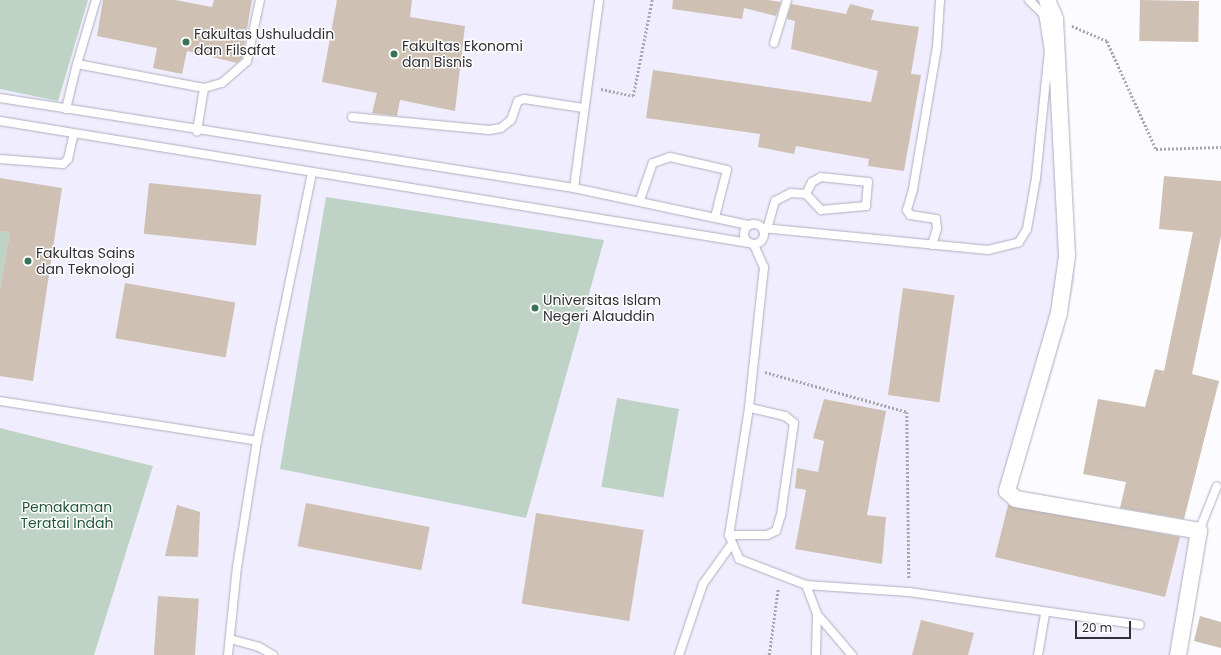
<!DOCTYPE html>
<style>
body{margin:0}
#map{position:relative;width:1221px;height:655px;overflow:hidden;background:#fcfbff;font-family:Poppins,sans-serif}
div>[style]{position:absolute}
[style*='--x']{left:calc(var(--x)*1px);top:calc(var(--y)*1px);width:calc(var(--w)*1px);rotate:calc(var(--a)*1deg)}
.built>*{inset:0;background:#f0eefe}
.green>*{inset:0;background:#bed2c5;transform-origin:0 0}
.building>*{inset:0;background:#cec0b2;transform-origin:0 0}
.path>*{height:2.5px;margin-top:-1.25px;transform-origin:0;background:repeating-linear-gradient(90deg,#a8a7ac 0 2px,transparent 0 4px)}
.roads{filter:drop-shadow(0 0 1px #afadbe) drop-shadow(0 0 1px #afadbe)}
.service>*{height:8px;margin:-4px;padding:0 4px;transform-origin:4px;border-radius:4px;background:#fff}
.service>.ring{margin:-4px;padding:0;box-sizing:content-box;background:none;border:8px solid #fff;border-radius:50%}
.minor>*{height:16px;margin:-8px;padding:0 8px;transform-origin:8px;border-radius:8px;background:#fff}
.dots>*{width:11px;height:11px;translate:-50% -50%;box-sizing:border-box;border:2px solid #fff;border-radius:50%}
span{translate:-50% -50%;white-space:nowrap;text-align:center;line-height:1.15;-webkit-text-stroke:3px #fff;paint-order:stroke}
.poi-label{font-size:14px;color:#313037}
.left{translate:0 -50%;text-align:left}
.park-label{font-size:14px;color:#20573a}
.scale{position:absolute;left:1075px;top:621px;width:56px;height:18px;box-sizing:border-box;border:2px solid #313037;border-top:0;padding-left:5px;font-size:12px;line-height:14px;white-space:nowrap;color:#313037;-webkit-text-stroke:3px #fff;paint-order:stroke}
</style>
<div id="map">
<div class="built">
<i style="clip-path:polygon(0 0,1054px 0,1075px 280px,1049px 384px,1003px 488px,1202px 525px,1185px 655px,94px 655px,153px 466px,0 428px)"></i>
</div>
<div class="green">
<i style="clip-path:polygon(0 0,88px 0,58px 101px,0 89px)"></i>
<i style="clip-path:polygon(326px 197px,604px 240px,526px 518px,280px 469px)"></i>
<i style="clip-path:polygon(0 231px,10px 232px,0 289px)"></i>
<i style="left:617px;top:398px;width:63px;height:90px;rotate:10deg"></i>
<i style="clip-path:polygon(0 428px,153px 466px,94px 655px,0 655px)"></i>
</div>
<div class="building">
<i style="clip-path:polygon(103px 0,175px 0,212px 7px,214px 0,252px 0,242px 58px,237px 63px,187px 51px,182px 74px,153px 68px,157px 48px,97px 36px)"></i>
<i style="clip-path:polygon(337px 0,412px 0,410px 17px,465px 26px,455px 111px,400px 100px,397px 116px,372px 113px,377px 93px,322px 82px)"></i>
<i style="clip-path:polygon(673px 0,768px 0,781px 2px,776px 16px,744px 8px,742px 19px,672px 9px)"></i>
<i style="left:1140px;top:0;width:59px;height:41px;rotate:1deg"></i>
<i style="clip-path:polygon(791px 4px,846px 14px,850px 4px,874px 10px,871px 20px,919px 27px,911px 74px,921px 75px,904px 171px,868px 166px,869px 159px,796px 146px,794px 154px,758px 147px,760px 134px,646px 118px,653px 70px,871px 102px,878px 71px,791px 49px,795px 21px,787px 19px)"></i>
<i style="clip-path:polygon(1164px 176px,1221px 181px,1221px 236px,1192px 374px,1219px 381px,1184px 519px,1120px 508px,1126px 482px,1083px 474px,1098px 399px,1145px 407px,1155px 369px,1164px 371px,1193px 232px,1159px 229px)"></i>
<i style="clip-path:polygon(0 178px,62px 188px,33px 381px,0 376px,0 289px,10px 232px,0 231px)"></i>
<i style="left:149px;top:183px;width:113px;height:51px;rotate:6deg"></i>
<i style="left:125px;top:283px;width:112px;height:56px;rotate:10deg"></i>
<i style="left:903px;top:288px;width:52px;height:108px;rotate:8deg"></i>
<i style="clip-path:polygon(824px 399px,886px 411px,867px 515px,886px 517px,882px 564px,795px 549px,806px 490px,795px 488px,797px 468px,818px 472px,824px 441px,813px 438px)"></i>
<i style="left:306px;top:503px;width:126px;height:44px;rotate:11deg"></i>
<i style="clip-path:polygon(177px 505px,200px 512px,198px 557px,165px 556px)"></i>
<i style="clip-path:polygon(1008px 505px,1180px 537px,1165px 597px,995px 557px)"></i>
<i style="left:536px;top:513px;width:109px;height:92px;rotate:9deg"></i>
<i style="left:158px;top:596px;width:41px;height:59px;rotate:4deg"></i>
<i style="clip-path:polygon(1200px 616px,1221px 622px,1221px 648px,1194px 641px)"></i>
<i style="clip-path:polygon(921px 620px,974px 633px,968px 655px,912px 655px)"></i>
</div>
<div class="path">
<i style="--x:1072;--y:26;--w:38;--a:23"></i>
<i style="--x:1107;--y:41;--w:119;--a:65.6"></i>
<i style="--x:1156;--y:149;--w:65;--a:-1.8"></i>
<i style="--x:601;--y:89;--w:33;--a:12"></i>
<i style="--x:633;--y:96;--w:98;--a:-78.8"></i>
<i style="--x:765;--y:372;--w:148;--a:15.7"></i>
<i style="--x:907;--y:412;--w:167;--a:89.3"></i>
<i style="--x:769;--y:655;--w:68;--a:-82.3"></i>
</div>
<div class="roads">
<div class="service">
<i style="--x:774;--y:43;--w:45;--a:-73.2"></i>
<i style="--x:77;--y:64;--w:67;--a:-73.5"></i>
<i style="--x:204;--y:88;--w:19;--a:-16"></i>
<i style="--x:222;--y:83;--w:33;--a:-41"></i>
<i style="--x:247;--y:61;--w:62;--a:-78"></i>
<i style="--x:0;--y:98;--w:581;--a:8.91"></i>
<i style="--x:574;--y:188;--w:178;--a:12"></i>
<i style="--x:66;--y:109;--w:46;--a:-76.3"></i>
<i style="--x:77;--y:64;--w:129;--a:10.7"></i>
<i style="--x:204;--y:88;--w:44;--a:99.2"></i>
<i style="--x:352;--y:117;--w:138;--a:5.4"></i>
<i style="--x:489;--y:130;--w:12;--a:-9"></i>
<i style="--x:501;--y:128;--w:13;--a:-39"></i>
<i style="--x:511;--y:120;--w:20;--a:-70"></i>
<i style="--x:518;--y:101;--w:6;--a:-18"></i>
<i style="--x:524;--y:99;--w:60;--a:8.7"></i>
<i style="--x:0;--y:121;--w:759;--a:9.25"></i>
<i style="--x:0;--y:159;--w:63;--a:4.5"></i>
<i style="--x:63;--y:164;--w:7;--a:-45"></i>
<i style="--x:68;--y:159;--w:26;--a:-77"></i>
<i style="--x:821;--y:177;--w:47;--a:6.1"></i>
<i style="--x:868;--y:182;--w:24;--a:95"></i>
<i style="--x:866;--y:206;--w:45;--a:174.9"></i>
<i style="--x:821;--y:210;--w:22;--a:-133"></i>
<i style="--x:806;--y:194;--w:13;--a:-63"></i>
<i style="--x:812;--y:182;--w:10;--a:-29"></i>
<i style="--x:574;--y:188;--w:190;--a:-82.4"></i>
<i style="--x:640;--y:200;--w:39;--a:-71"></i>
<i style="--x:653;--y:163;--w:18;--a:-19"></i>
<i style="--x:670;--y:157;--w:58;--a:12.8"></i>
<i style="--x:727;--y:170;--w:49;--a:104.3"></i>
<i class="ring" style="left:744px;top:224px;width:12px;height:12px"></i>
<i style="--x:763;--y:228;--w:226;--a:5.6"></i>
<i style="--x:988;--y:250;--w:32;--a:-14"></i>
<i style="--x:1019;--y:242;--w:15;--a:-58"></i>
<i style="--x:1027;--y:229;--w:52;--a:-80"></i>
<i style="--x:1036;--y:178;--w:128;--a:-84.2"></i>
<i style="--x:1049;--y:51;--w:37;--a:-99"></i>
<i style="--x:1043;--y:14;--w:20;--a:-135"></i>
<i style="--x:767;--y:229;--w:29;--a:-74"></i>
<i style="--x:775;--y:201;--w:18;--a:-27"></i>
<i style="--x:791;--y:193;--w:15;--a:4"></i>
<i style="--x:754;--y:245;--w:24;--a:66"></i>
<i style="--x:764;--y:267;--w:142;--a:96.1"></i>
<i style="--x:749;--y:408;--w:129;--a:98.9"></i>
<i style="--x:729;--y:535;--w:26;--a:67"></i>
<i style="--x:739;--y:559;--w:72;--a:21.2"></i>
<i style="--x:806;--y:585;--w:31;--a:69"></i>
<i style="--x:817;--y:614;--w:41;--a:91.4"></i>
<i style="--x:932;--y:245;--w:17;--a:-73"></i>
<i style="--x:937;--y:229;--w:10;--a:-96"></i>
<i style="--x:936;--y:219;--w:26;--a:-171"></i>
<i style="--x:910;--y:215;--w:6;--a:-121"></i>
<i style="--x:907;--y:210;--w:22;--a:-74"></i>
<i style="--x:913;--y:189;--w:144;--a:-80.4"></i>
<i style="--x:937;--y:47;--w:47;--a:-86.3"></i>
<i style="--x:0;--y:401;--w:260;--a:8.8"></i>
<i style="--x:1199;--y:531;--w:48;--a:-68.2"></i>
<i style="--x:729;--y:535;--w:38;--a:0"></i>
<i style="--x:767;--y:535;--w:10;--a:-24"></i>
<i style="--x:776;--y:531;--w:17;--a:-73"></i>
<i style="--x:781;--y:515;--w:93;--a:-82"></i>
<i style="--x:794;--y:423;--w:11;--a:-142"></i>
<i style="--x:785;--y:416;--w:37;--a:-167"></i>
<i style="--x:806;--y:585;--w:103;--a:3.9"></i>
<i style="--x:909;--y:592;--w:233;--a:8.1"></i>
<i style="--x:817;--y:614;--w:54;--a:49.5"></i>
<i style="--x:230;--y:639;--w:30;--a:15"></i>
<i style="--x:259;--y:647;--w:16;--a:30"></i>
<i style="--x:228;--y:655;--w:88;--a:-84.2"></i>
<i style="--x:237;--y:567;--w:128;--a:-81"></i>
<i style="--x:257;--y:441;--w:273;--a:-78.4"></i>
<i style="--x:679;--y:655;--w:75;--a:-71.3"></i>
<i style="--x:703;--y:584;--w:48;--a:-54.3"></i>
<i style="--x:1038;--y:655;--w:42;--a:-80.3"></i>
</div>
<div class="minor">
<i style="--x:1047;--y:0;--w:21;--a:67"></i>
<i style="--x:1055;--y:19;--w:237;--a:87.1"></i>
<i style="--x:1067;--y:256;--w:58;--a:98"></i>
<i style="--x:1059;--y:313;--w:185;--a:106.3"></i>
<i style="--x:1007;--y:491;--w:12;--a:42"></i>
<i style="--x:1016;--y:499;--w:186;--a:9.9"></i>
<i style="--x:1199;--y:531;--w:126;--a:99.6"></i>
</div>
</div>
<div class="dots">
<i style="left:186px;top:42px;background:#39735b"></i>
<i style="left:394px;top:54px;background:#39735b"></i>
<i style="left:28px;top:261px;background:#39735b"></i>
<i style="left:535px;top:308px;background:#39735b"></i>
</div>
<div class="poi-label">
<span class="left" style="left:194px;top:42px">Fakultas Ushuluddin<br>dan Filsafat</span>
<span class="left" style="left:402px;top:54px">Fakultas Ekonomi<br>dan Bisnis</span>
<span class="left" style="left:36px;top:261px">Fakultas Sains<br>dan Teknologi</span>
<span class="left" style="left:543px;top:308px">Universitas Islam<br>Negeri Alauddin</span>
</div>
<div class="park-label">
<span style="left:67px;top:515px">Pemakaman<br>Teratai Indah</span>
</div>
<div class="scale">20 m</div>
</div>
